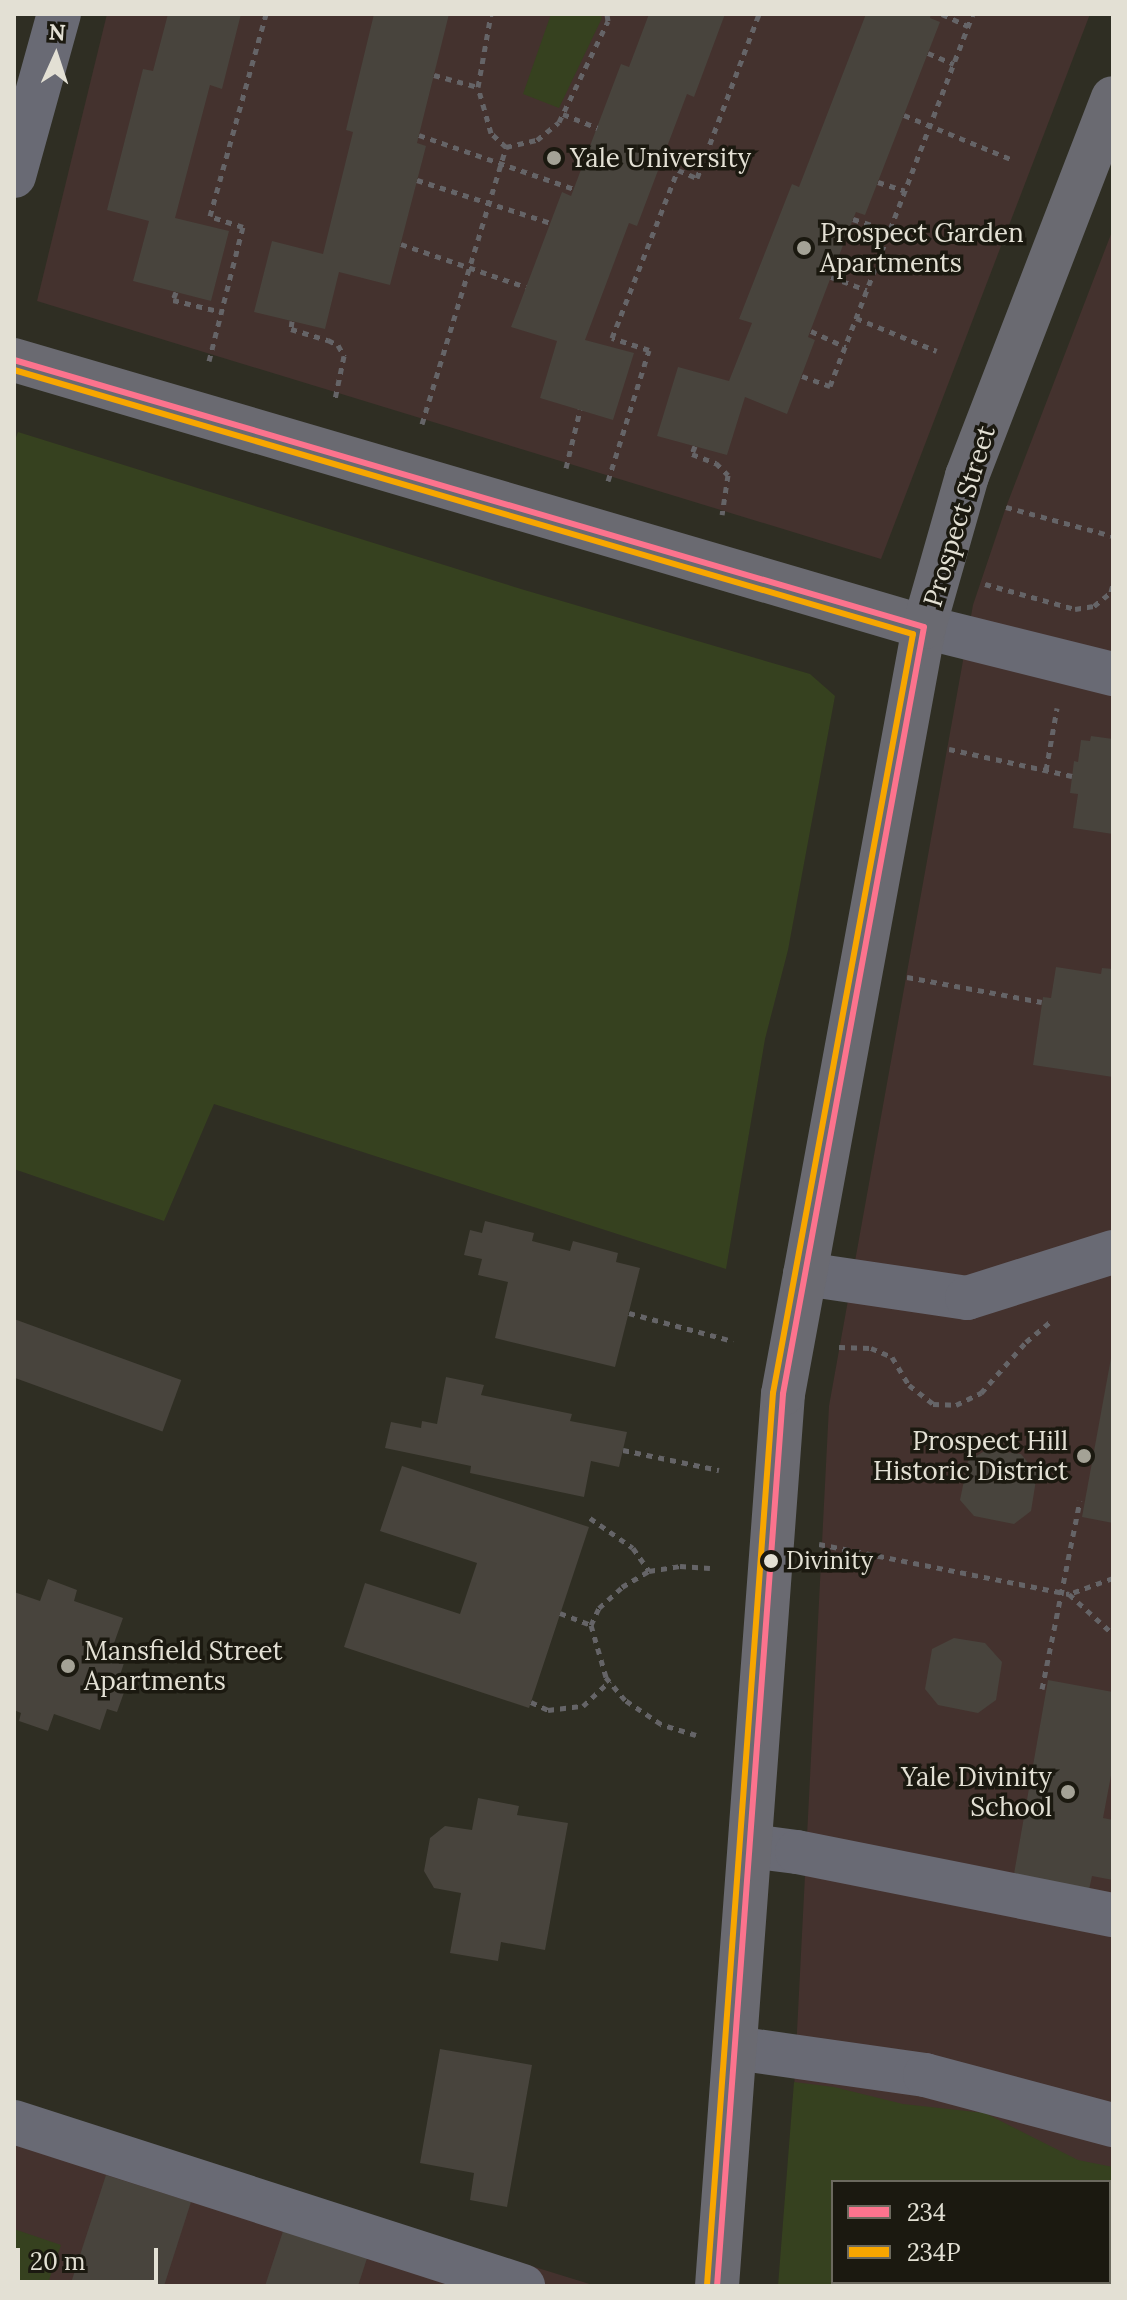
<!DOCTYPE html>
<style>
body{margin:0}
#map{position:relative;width:1127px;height:2300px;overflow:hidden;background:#2f2e23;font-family:Lora,serif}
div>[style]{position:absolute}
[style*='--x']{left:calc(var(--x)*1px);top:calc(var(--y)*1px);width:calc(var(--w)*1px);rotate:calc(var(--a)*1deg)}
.education>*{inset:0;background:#44322e}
.green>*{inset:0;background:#36411f}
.building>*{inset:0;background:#48443d;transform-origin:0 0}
.path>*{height:5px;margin-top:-2.5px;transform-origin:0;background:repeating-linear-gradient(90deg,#656467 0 6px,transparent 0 12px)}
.minor>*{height:44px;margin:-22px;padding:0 22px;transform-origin:22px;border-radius:22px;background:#696a74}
.major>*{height:44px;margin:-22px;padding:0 22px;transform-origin:22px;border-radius:22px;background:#6a6a71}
.bus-1>*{height:6px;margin:-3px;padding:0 3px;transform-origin:3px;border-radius:3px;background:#fc738d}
.bus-2>*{height:6px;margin:-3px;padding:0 3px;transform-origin:3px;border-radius:3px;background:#f7a600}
.dots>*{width:22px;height:22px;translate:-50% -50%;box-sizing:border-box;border:4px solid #1b1910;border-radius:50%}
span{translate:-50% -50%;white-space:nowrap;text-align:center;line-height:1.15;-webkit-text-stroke:7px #1b1910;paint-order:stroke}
.bus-label{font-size:24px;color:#e3e0d4}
.left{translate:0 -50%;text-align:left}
.poi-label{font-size:26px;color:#e3e0d4}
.right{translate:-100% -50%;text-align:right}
.street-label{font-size:26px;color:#e3e0d4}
.frame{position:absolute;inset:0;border:16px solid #e3e0d4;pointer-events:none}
.legend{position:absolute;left:831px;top:2180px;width:280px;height:104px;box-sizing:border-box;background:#1b1910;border:2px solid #6b695e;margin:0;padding:10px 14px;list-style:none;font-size:24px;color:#e3e0d4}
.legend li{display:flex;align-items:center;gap:16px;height:40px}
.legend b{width:40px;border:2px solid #6b695e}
.north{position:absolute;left:16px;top:16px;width:80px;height:80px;-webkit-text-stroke:6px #1b1910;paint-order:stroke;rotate:3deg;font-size:22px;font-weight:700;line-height:32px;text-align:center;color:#e3e0d4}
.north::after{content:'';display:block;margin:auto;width:28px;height:36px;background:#e3e0d4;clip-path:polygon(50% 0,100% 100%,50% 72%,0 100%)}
.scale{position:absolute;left:16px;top:2248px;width:142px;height:36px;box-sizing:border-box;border:4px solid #e3e0d4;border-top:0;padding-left:10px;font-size:24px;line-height:28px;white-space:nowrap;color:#e3e0d4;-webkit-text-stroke:6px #1b1910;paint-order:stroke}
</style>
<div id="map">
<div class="education">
<i style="clip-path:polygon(107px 14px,1090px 14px,881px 559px,37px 301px)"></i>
<i style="clip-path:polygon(evenodd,1113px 229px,1113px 2286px,784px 2286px,829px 1406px,973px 605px,1006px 507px,1113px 229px,833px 2182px,1109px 2182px,1109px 2282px,833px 2282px,833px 2182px)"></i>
<i style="clip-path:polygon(14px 2104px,43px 2114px,596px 2286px,14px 2286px)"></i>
</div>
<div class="green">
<i style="clip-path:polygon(551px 14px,600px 14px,602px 18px,559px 108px,523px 94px)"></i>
<i style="clip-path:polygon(18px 432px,521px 589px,810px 674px,835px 696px,788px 950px,765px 1039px,726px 1269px,214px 1104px,164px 1221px,14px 1169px,14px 443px)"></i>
<i style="clip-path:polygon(evenodd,794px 2082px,834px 2087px,903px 2104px,985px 2113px,1078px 2160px,1113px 2167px,1113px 2286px,778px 2286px,794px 2082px,833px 2182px,1109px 2182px,1109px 2282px,833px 2282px,833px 2182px)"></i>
<i style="clip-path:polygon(14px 2229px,61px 2245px,47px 2286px,14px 2286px)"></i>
</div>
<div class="building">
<i style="clip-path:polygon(168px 14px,241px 14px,222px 89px,210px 85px,175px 218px,229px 231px,211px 301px,133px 281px,149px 221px,107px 210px,143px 69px,153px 71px)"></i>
<i style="clip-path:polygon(374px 14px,449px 14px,417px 143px,426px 146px,390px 285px,339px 272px,325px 329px,254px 312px,272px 241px,323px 254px,353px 132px,346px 130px)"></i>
<i style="clip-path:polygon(649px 14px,725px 14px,694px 97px,687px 94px,637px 226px,629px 223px,585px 340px,634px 353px,613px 420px,540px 398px,557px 341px,511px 327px,562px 192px,571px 196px,621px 64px,629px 67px)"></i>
<i style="clip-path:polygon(866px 14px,931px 14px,930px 18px,940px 22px,865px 215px,856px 212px,853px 219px,808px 337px,815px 340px,787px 414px,745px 397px,727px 455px,657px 436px,678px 367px,729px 381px,752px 323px,739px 319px,792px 184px,799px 187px)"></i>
<i style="clip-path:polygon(1091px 736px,1113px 739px,1113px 834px,1073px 828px,1078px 794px,1070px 793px,1074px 761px,1078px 762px,1081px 740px,1090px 741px)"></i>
<i style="clip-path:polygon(1056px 967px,1101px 974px,1102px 968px,1113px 969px,1113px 1077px,1033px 1065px,1043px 997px,1051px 998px)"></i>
<i style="clip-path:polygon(485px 1221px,534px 1233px,532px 1241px,570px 1251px,573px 1241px,618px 1253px,616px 1262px,640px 1268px,615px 1367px,495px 1338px,508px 1282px,478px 1275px,482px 1259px,464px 1255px,470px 1230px,482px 1233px)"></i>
<i style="left:14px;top:1319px;width:178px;height:55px;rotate:20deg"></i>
<i style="clip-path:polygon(1111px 1358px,1113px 1358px,1113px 1523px,1082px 1517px)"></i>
<i style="clip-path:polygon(446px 1377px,484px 1385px,481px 1395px,572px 1414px,570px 1421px,627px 1432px,619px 1467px,591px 1461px,584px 1497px,470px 1473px,471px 1466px,385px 1448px,391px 1422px,421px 1428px,422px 1421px,437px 1424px)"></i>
<i style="clip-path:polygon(988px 1449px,1021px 1454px,1037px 1474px,1031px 1511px,1014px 1524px,974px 1516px,960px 1500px,968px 1461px)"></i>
<i style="clip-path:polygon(402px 1466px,589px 1527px,529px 1708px,344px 1647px,365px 1583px,460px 1614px,477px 1563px,380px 1531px)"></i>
<i style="clip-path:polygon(48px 1579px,77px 1590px,74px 1601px,123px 1618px,113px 1646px,128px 1651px,118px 1681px,127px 1684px,117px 1712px,107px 1709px,100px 1730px,54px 1714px,48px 1731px,19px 1721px,21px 1713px,14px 1710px,14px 1592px,40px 1601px)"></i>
<i style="clip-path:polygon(954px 1638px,985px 1643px,1002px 1662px,996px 1700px,978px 1713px,938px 1705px,925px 1689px,932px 1649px)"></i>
<i style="clip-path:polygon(1048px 1680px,1113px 1692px,1113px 1765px,1103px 1818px,1113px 1820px,1113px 1880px,1092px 1876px,1089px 1890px,1014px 1874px)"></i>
<i style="clip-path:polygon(478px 1798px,519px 1806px,517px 1815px,568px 1823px,545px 1950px,501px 1942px,498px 1961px,450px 1953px,461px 1893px,434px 1888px,424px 1871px,430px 1838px,445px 1826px,472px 1830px)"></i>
<i style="clip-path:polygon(440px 2049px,532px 2065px,507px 2207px,470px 2200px,474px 2173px,420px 2163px)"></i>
<i style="clip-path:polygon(106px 2175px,191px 2202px,164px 2286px,70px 2286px)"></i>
<i style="clip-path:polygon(286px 2222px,370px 2249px,358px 2286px,265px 2286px)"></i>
</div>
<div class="path">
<i style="--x:942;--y:14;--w:29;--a:25"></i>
<i style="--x:928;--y:53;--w:28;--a:23"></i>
<i style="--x:434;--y:75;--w:46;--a:15.3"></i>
<i style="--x:563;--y:114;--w:37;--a:22"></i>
<i style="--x:904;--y:115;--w:116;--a:22.4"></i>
<i style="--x:419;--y:135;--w:164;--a:19.2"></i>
<i style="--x:506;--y:147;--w:32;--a:-13"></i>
<i style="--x:537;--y:140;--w:28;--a:-39"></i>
<i style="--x:559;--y:122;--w:112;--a:-64.1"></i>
<i style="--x:608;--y:21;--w:7;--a:-98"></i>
<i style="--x:417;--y:180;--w:141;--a:17.8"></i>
<i style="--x:878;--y:182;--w:28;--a:18"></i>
<i style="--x:853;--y:219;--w:39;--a:18"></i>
<i style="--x:401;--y:244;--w:132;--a:19"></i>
<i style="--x:831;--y:277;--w:38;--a:20"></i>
<i style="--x:176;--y:292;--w:9;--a:111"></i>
<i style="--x:173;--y:300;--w:50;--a:13.8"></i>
<i style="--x:856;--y:318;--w:87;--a:22.2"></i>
<i style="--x:292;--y:321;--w:8;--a:97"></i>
<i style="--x:291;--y:329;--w:39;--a:17"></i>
<i style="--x:328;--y:340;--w:11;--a:27"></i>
<i style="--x:338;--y:345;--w:13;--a:61"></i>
<i style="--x:344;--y:356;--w:44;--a:101.8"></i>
<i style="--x:811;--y:331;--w:38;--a:25"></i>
<i style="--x:209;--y:361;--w:138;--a:-75.8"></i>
<i style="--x:243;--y:227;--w:35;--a:-162"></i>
<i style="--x:210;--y:216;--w:210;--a:-74.5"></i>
<i style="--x:802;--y:376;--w:30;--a:20"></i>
<i style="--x:830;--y:386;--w:399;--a:-69"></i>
<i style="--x:422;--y:424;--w:289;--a:-73.1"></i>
<i style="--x:506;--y:147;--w:21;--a:-137"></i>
<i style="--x:491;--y:133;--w:48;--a:-105.8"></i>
<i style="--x:478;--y:87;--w:74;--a:-79.9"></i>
<i style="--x:695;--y:446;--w:9;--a:111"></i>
<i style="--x:692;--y:454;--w:26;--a:21"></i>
<i style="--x:716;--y:463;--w:17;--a:45"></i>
<i style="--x:728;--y:475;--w:40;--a:98.5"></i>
<i style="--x:566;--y:468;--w:60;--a:-76.4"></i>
<i style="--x:608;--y:481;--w:137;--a:-72.6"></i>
<i style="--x:649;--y:350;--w:39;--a:-162"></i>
<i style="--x:612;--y:338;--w:180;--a:-68.6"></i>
<i style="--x:678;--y:170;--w:21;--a:23"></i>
<i style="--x:697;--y:178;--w:175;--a:-69.3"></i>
<i style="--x:1006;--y:507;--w:111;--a:15.2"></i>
<i style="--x:985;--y:584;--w:93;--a:15.5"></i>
<i style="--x:1075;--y:609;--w:19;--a:-9"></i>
<i style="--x:1094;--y:606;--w:22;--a:-39"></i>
<i style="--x:1111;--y:592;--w:8;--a:-76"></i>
<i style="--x:949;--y:749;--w:126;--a:12.4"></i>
<i style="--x:1046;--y:770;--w:63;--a:-79.9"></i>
<i style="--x:907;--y:977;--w:137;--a:10.5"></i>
<i style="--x:629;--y:1313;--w:108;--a:15.1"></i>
<i style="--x:839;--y:1347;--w:32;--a:2"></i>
<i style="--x:871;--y:1348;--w:23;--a:23"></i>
<i style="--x:892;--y:1357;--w:33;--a:59"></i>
<i style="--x:909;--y:1385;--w:31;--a:38"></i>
<i style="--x:933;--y:1404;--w:23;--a:2"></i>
<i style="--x:956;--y:1405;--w:28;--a:-26"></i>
<i style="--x:981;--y:1393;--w:68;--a:-48.6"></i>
<i style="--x:1026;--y:1342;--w:31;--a:-40"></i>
<i style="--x:623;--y:1450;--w:98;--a:11.8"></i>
<i style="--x:590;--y:1518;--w:52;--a:34.9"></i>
<i style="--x:633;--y:1548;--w:28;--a:55"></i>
<i style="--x:819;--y:1544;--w:255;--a:11.3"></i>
<i style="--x:1113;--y:1578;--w:47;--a:160"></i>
<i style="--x:1069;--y:1594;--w:59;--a:42.3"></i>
<i style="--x:560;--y:1613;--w:33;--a:21"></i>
<i style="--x:1042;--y:1689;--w:192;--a:-78.6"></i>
<i style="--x:531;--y:1702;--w:19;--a:25"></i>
<i style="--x:548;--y:1710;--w:35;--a:-7"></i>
<i style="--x:583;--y:1706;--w:37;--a:-43"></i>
<i style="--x:696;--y:1735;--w:37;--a:-163"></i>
<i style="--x:661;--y:1724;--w:43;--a:-146.3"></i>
<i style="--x:625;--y:1700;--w:30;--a:-130"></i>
<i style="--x:606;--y:1677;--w:54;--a:-106.1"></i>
<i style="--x:591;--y:1625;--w:19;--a:-65"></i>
<i style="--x:599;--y:1608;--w:31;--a:-42"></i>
<i style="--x:622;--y:1587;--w:31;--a:-31"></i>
<i style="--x:649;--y:1571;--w:31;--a:-9"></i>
<i style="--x:680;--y:1566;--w:30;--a:4"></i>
</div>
<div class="minor">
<i style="--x:14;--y:176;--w:168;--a:-74.5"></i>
<i style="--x:924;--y:627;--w:195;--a:14"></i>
<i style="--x:805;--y:1274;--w:164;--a:8.4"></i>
<i style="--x:967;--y:1298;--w:153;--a:-17.5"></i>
<i style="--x:750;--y:1846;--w:47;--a:7.3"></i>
<i style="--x:797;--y:1852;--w:322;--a:11.3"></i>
<i style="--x:735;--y:2048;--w:192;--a:8.1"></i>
<i style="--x:925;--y:2075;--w:195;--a:14.9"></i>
<i style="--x:14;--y:2122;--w:535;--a:17.86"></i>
</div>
<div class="major">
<i style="--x:14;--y:360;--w:948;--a:16.35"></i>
<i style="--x:717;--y:2286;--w:894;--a:-85.77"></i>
<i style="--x:783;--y:1394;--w:780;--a:-79.58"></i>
<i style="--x:924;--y:627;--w:157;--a:-74.1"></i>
<i style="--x:967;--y:476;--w:405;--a:-68.9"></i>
</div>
<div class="bus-1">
<i style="--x:14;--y:360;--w:948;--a:16.35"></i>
<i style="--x:924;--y:627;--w:780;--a:100.42"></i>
<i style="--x:783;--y:1394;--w:894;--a:94.23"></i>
</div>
<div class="bus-2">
<i style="--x:14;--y:370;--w:937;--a:16.37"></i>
<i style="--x:913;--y:634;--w:772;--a:100.45"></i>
<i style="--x:773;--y:1393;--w:894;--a:94.23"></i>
</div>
<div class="dots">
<i style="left:554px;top:158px;background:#a4a296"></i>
<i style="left:804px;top:248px;background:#a4a296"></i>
<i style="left:1084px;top:1456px;background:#a4a296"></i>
<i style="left:771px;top:1561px;background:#e3e0d4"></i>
<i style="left:68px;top:1666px;background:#a4a296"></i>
<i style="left:1068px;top:1792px;background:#a4a296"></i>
</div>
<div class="bus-label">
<span class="left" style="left:786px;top:1561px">Divinity</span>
</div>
<div class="poi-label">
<span class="left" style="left:570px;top:158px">Yale University</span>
<span class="left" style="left:820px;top:248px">Prospect Garden<br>Apartments</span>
<span class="right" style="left:1068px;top:1456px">Prospect Hill<br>Historic District</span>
<span class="left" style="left:84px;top:1666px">Mansfield Street<br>Apartments</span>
<span class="right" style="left:1052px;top:1792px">Yale Divinity<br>School</span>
</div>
<div class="street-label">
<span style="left:959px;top:516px;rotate:-73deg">Prospect Street</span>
</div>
<div class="frame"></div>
<ul class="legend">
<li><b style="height:10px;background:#fc738d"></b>234</li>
<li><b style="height:10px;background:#f7a600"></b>234P</li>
</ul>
<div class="north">N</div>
<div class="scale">20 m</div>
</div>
